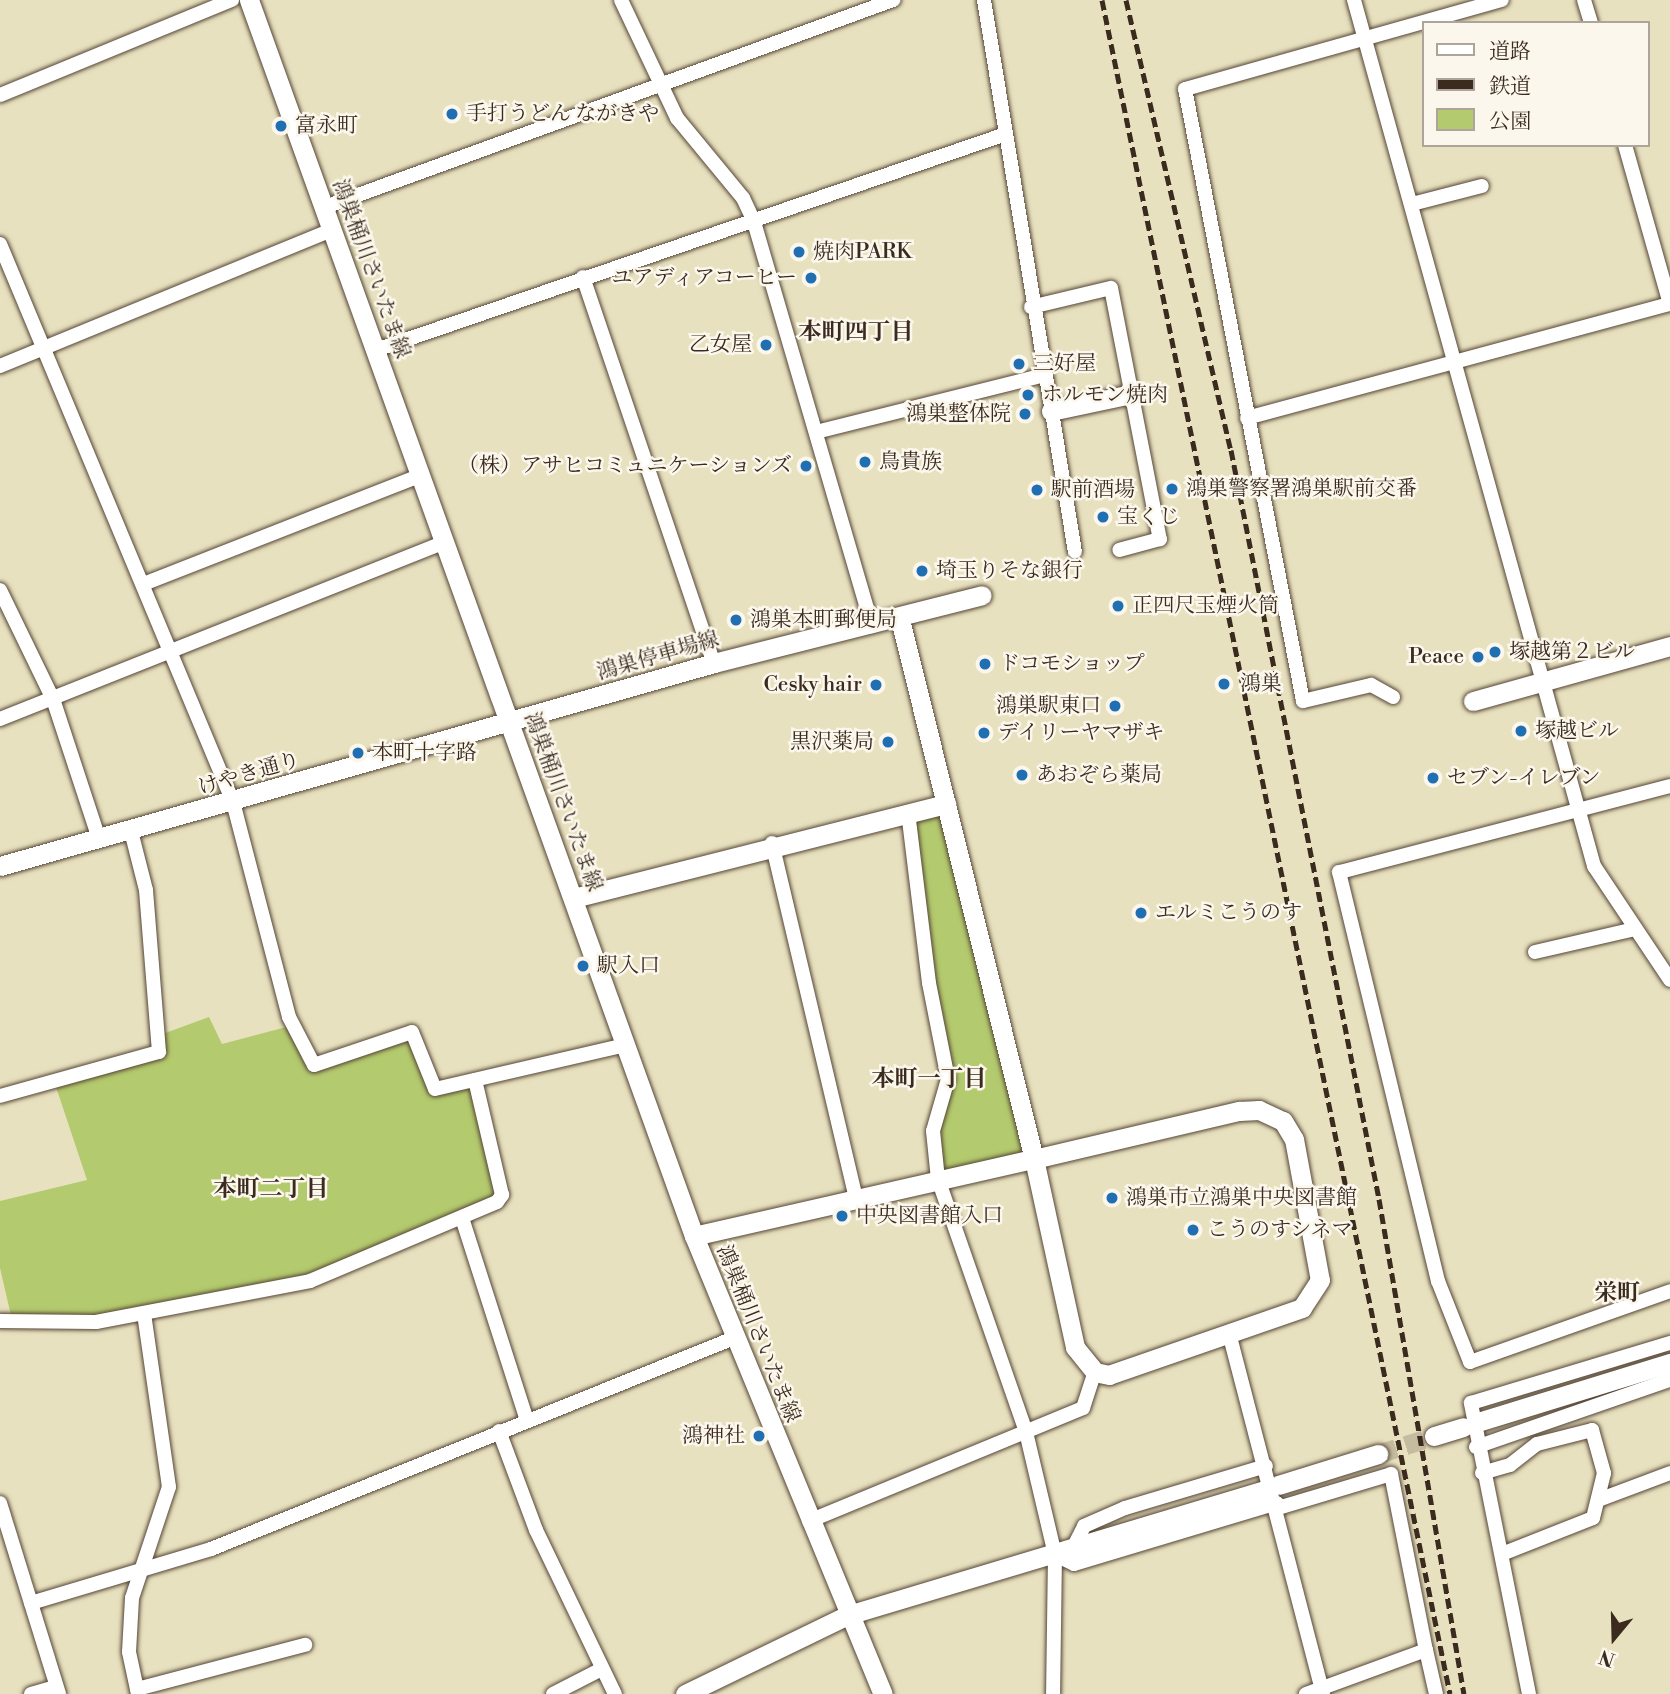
<!DOCTYPE html>
<meta charset="utf-8">
<style>
body{margin:0}
#map{position:relative;width:1670px;height:1694px;overflow:hidden;background:#e8e1bf;font-family:"Libre Bodoni","Noto Serif JP",serif}
div>[style]{position:absolute}
[style*='--x']{left:calc(var(--x)*1px);top:calc(var(--y)*1px);width:calc(var(--w)*1px);rotate:calc(var(--a)*1deg)}
.green>*{inset:0;background:#b4ca6e}
.secondary-tunnel>*{height:19px;margin-top:-9.5px;transform-origin:0;background:repeating-linear-gradient(90deg,#c5bc9f 0 19px,transparent 0 29px)}
.roads{filter:drop-shadow(0 0 2px #554536) drop-shadow(0 0 2px #554536)}
.street>*{height:14px;margin:-7px;padding:0 7px;transform-origin:7px;border-radius:7px;background:#fff}
.secondary>*{height:19px;margin:-9.5px;padding:0 9.5px;transform-origin:9.5px;border-radius:9.5px;background:#fff}
.rail>*{height:5px;margin-top:-2.5px;transform-origin:0;background:repeating-linear-gradient(90deg,#3b2a1e 0 10px,transparent 0 15px)}
.dots>*{width:19px;height:19px;translate:-50% -50%;box-sizing:border-box;border:4px solid #fbf7ec;border-radius:50%}
span{translate:-50% -50%;white-space:nowrap;text-align:center;line-height:1.15;-webkit-text-stroke:5px #fbf7ec;paint-order:stroke}
.poi-label{font-size:21px;color:#3b2a1e}
.left{translate:0 -50%;text-align:left}
.right{translate:-100% -50%;text-align:right}
.street-label{font-size:21px;color:#3b2a1e}
.neighbourhood-label{font-size:23px;color:#3b2a1e;font-weight:700}
.legend{position:absolute;left:1422px;top:21px;width:228px;height:126px;box-sizing:border-box;background:#fbf7ec;border:2px solid #aea59a;margin:0;padding:9px 12px;list-style:none;font-size:21px;color:#3b2a1e}
.legend li{display:flex;align-items:center;gap:14px;height:35px}
.legend b{width:35px;border:2px solid #aea59a}
.north{position:absolute;left:1579px;top:1603px;width:70px;height:70px;-webkit-text-stroke:5px #fbf7ec;paint-order:stroke;rotate:199deg;font-size:19px;font-weight:700;line-height:28px;text-align:center;color:#3b2a1e}
.north::after{content:'';display:block;margin:auto;width:24px;height:32px;background:#3b2a1e;clip-path:polygon(50% 0,100% 100%,50% 72%,0 100%)}
</style>
<div id="map">
<div class="green">
<i style="clip-path:polygon(946px 804px,1034px 1159px,938px 1179px,933px 1131px,948px 1079px,908px 812px)"></i>
<i style="clip-path:polygon(209px 1017px,222px 1044px,294px 1025px,314px 1065px,412px 1032px,435px 1089px,475px 1080px,502px 1195px,314px 1280px,96px 1322px,12px 1320px,0 1268px,0 1201px,87px 1180px,55px 1084px,165px 1051px,160px 1035px)"></i>
</div>
<div class="secondary-tunnel">
<i style="--x:1378;--y:1454;--w:59;--a:-17.8"></i>
</div>
<div class="roads">
<div class="street">
<i style="--x:621;--y:0;--w:131;--a:64.6"></i>
<i style="--x:677;--y:118;--w:104;--a:50.5"></i>
<i style="--x:743;--y:198;--w:26;--a:65"></i>
<i style="--x:754;--y:222;--w:421;--a:73.7"></i>
<i style="--x:984;--y:0;--w:559;--a:80.64"></i>
<i style="--x:1354;--y:0;--w:899;--a:74.51"></i>
<i style="--x:1594;--y:866;--w:137;--a:56.3"></i>
<i style="--x:1584;--y:0;--w:24;--a:73"></i>
<i style="--x:0;--y:95;--w:251;--a:-22.3"></i>
<i style="--x:1625;--y:145;--w:165;--a:74.2"></i>
<i style="--x:1412;--y:204;--w:72;--a:-14.4"></i>
<i style="--x:325;--y:207;--w:605;--a:-20.02"></i>
<i style="--x:0;--y:244;--w:605;--a:67.34"></i>
<i style="--x:233;--y:802;--w:222;--a:75.4"></i>
<i style="--x:289;--y:1017;--w:54;--a:62.5"></i>
<i style="--x:314;--y:1065;--w:103;--a:-18.6"></i>
<i style="--x:412;--y:1032;--w:61;--a:68"></i>
<i style="--x:435;--y:1089;--w:196;--a:-13"></i>
<i style="--x:583;--y:277;--w:408;--a:71.3"></i>
<i style="--x:1031;--y:307;--w:82;--a:-13.4"></i>
<i style="--x:1111;--y:288;--w:256;--a:79"></i>
<i style="--x:1160;--y:539;--w:42;--a:165"></i>
<i style="--x:376;--y:350;--w:663;--a:-18.93"></i>
<i style="--x:0;--y:366;--w:359;--a:-22.3"></i>
<i style="--x:1247;--y:418;--w:438;--a:-15.1"></i>
<i style="--x:816;--y:432;--w:235;--a:-14"></i>
<i style="--x:146;--y:583;--w:295;--a:-21.4"></i>
<i style="--x:0;--y:590;--w:121;--a:64.1"></i>
<i style="--x:53;--y:699;--w:147;--a:71.8"></i>
<i style="--x:1393;--y:697;--w:25;--a:-151"></i>
<i style="--x:1371;--y:685;--w:70;--a:166.8"></i>
<i style="--x:1303;--y:701;--w:623;--a:-100.91"></i>
<i style="--x:1185;--y:89;--w:329;--a:-15.7"></i>
<i style="--x:0;--y:719;--w:479;--a:-21.7"></i>
<i style="--x:1670;--y:786;--w:342;--a:165.4"></i>
<i style="--x:1339;--y:872;--w:421;--a:76.4"></i>
<i style="--x:1438;--y:1281;--w:87;--a:68.4"></i>
<i style="--x:1470;--y:1362;--w:212;--a:-19.5"></i>
<i style="--x:908;--y:812;--w:172;--a:83"></i>
<i style="--x:929;--y:983;--w:98;--a:78.8"></i>
<i style="--x:948;--y:1079;--w:54;--a:106.1"></i>
<i style="--x:933;--y:1131;--w:48;--a:84.1"></i>
<i style="--x:938;--y:1179;--w:268;--a:70.8"></i>
<i style="--x:1026;--y:1432;--w:126;--a:76.7"></i>
<i style="--x:1055;--y:1555;--w:139;--a:90.8"></i>
<i style="--x:772;--y:843;--w:365;--a:76.7"></i>
<i style="--x:1535;--y:952;--w:103;--a:-13"></i>
<i style="--x:0;--y:1096;--w:165;--a:-15.5"></i>
<i style="--x:159;--y:1052;--w:163;--a:-94.6"></i>
<i style="--x:146;--y:890;--w:61;--a:-104.3"></i>
<i style="--x:462;--y:1218;--w:213;--a:72.2"></i>
<i style="--x:0;--y:1321;--w:96;--a:0.6"></i>
<i style="--x:96;--y:1322;--w:218;--a:-10.8"></i>
<i style="--x:310;--y:1281;--w:203;--a:-22.9"></i>
<i style="--x:497;--y:1202;--w:9;--a:-54"></i>
<i style="--x:502;--y:1195;--w:118;--a:-103.2"></i>
<i style="--x:1229;--y:1333;--w:373;--a:75.4"></i>
<i style="--x:499;--y:1431;--w:106;--a:69.5"></i>
<i style="--x:536;--y:1530;--w:182;--a:64.3"></i>
<i style="--x:1476;--y:1447;--w:205;--a:-19.1"></i>
<i style="--x:1482;--y:1473;--w:29;--a:-16"></i>
<i style="--x:1510;--y:1465;--w:34;--a:-38"></i>
<i style="--x:1537;--y:1444;--w:57;--a:-14.3"></i>
<i style="--x:1592;--y:1430;--w:45;--a:74.4"></i>
<i style="--x:1604;--y:1473;--w:46;--a:103.7"></i>
<i style="--x:1593;--y:1518;--w:98;--a:158.4"></i>
<i style="--x:1601;--y:1499;--w:74;--a:-20.6"></i>
<i style="--x:0;--y:1503;--w:200;--a:72.8"></i>
<i style="--x:1278;--y:1508;--w:118;--a:-16.7"></i>
<i style="--x:1391;--y:1474;--w:179;--a:78.8"></i>
<i style="--x:1426;--y:1650;--w:128;--a:159.9"></i>
<i style="--x:809;--y:1521;--w:296;--a:-22.4"></i>
<i style="--x:1083;--y:1408;--w:38;--a:-72"></i>
<i style="--x:1072;--y:1550;--w:27;--a:-63"></i>
<i style="--x:1084;--y:1526;--w:45;--a:-23.7"></i>
<i style="--x:1125;--y:1508;--w:147;--a:-16.6"></i>
<i style="--x:1055;--y:1555;--w:21;--a:25"></i>
<i style="--x:1074;--y:1564;--w:212;--a:-16.7"></i>
<i style="--x:31;--y:1603;--w:188;--a:-16.7"></i>
<i style="--x:211;--y:1549;--w:564;--a:-21.97"></i>
<i style="--x:1426;--y:1650;--w:45;--a:77.2"></i>
<i style="--x:137;--y:1689;--w:174;--a:-14.7"></i>
<i style="--x:31;--y:1694;--w:26;--a:-16"></i>
<i style="--x:138;--y:1694;--w:43;--a:-102.1"></i>
<i style="--x:129;--y:1652;--w:54;--a:-86.8"></i>
<i style="--x:132;--y:1598;--w:117;--a:-71.6"></i>
<i style="--x:169;--y:1487;--w:175;--a:-98.2"></i>
<i style="--x:553;--y:1694;--w:53;--a:-27.1"></i>
<i style="--x:1529;--y:1694;--w:297;--a:-101.3"></i>
<i style="--x:1471;--y:1403;--w:208;--a:-16.8"></i>
</div>
<div class="secondary">
<i style="--x:249;--y:0;--w:1314;--a:70.2"></i>
<i style="--x:694;--y:1236;--w:495;--a:67.6"></i>
<i style="--x:1051;--y:411;--w:82;--a:-12"></i>
<i style="--x:1473;--y:701;--w:205;--a:-15.6"></i>
<i style="--x:0;--y:866;--w:742;--a:-15.87"></i>
<i style="--x:714;--y:663;--w:276;--a:-14.2"></i>
<i style="--x:574;--y:898;--w:384;--a:-14.2"></i>
<i style="--x:694;--y:1236;--w:349;--a:-12.8"></i>
<i style="--x:1034;--y:1159;--w:211;--a:-13.2"></i>
<i style="--x:1239;--y:1111;--w:20;--a:-3"></i>
<i style="--x:1259;--y:1110;--w:26;--a:25"></i>
<i style="--x:1283;--y:1121;--w:21;--a:59"></i>
<i style="--x:1294;--y:1139;--w:143;--a:79.6"></i>
<i style="--x:1320;--y:1280;--w:33;--a:123"></i>
<i style="--x:1302;--y:1308;--w:204;--a:160.9"></i>
<i style="--x:1109;--y:1375;--w:14;--a:-168"></i>
<i style="--x:1095;--y:1372;--w:32;--a:-129"></i>
<i style="--x:1075;--y:1347;--w:192;--a:-102.3"></i>
<i style="--x:1034;--y:1159;--w:556;--a:-103.94"></i>
<i style="--x:1481;--y:1421;--w:198;--a:-17.1"></i>
<i style="--x:1434;--y:1436;--w:30;--a:-17"></i>
<i style="--x:1278;--y:1485;--w:105;--a:-17.2"></i>
<i style="--x:685;--y:1694;--w:181;--a:-25.9"></i>
<i style="--x:848;--y:1615;--w:434;--a:-16.7"></i>
</div>
</div>
<div class="rail">
<i style="--x:1102;--y:0;--w:1729;--a:78.39"></i>
<i style="--x:1126;--y:0;--w:462;--a:76.9"></i>
<i style="--x:1231;--y:450;--w:763;--a:78.82"></i>
<i style="--x:1379;--y:1199;--w:502;--a:80.26"></i>
</div>
<div class="dots">
<i style="left:452px;top:114px;background:#1f6fb2"></i>
<i style="left:281px;top:126px;background:#1f6fb2"></i>
<i style="left:799px;top:252px;background:#1f6fb2"></i>
<i style="left:811px;top:278px;background:#1f6fb2"></i>
<i style="left:766px;top:345px;background:#1f6fb2"></i>
<i style="left:1019px;top:364px;background:#1f6fb2"></i>
<i style="left:1028px;top:395px;background:#1f6fb2"></i>
<i style="left:1025px;top:414px;background:#1f6fb2"></i>
<i style="left:865px;top:462px;background:#1f6fb2"></i>
<i style="left:806px;top:466px;background:#1f6fb2"></i>
<i style="left:1172px;top:489px;background:#1f6fb2"></i>
<i style="left:1037px;top:490px;background:#1f6fb2"></i>
<i style="left:1103px;top:517px;background:#1f6fb2"></i>
<i style="left:922px;top:571px;background:#1f6fb2"></i>
<i style="left:1118px;top:606px;background:#1f6fb2"></i>
<i style="left:736px;top:620px;background:#1f6fb2"></i>
<i style="left:1495px;top:652px;background:#1f6fb2"></i>
<i style="left:1478px;top:657px;background:#1f6fb2"></i>
<i style="left:985px;top:664px;background:#1f6fb2"></i>
<i style="left:1224px;top:684px;background:#1f6fb2"></i>
<i style="left:876px;top:685px;background:#1f6fb2"></i>
<i style="left:1115px;top:706px;background:#1f6fb2"></i>
<i style="left:1521px;top:731px;background:#1f6fb2"></i>
<i style="left:984px;top:733px;background:#1f6fb2"></i>
<i style="left:888px;top:742px;background:#1f6fb2"></i>
<i style="left:358px;top:753px;background:#1f6fb2"></i>
<i style="left:1022px;top:775px;background:#1f6fb2"></i>
<i style="left:1433px;top:778px;background:#1f6fb2"></i>
<i style="left:1141px;top:913px;background:#1f6fb2"></i>
<i style="left:583px;top:966px;background:#1f6fb2"></i>
<i style="left:1112px;top:1198px;background:#1f6fb2"></i>
<i style="left:842px;top:1216px;background:#1f6fb2"></i>
<i style="left:1193px;top:1230px;background:#1f6fb2"></i>
<i style="left:759px;top:1436px;background:#1f6fb2"></i>
</div>
<div class="poi-label">
<span class="left" style="left:466px;top:114px">手打うどん ながきや</span>
<span class="left" style="left:295px;top:126px">富永町</span>
<span class="left" style="left:813px;top:252px">焼肉PARK</span>
<span class="right" style="left:797px;top:278px">ユアディアコーヒー</span>
<span class="right" style="left:752px;top:345px">乙女屋</span>
<span class="left" style="left:1033px;top:364px">三好屋</span>
<span class="left" style="left:1042px;top:395px">ホルモン焼肉</span>
<span class="right" style="left:1011px;top:414px">鴻巣整体院</span>
<span class="left" style="left:879px;top:462px">鳥貴族</span>
<span class="right" style="left:792px;top:466px">（株）アサヒコミュニケーションズ</span>
<span class="left" style="left:1186px;top:489px">鴻巣警察署鴻巣駅前交番</span>
<span class="left" style="left:1051px;top:490px">駅前酒場</span>
<span class="left" style="left:1117px;top:517px">宝くじ</span>
<span class="left" style="left:936px;top:571px">埼玉りそな銀行</span>
<span class="left" style="left:1132px;top:606px">正四尺玉煙火筒</span>
<span class="left" style="left:750px;top:620px">鴻巣本町郵便局</span>
<span class="left" style="left:1509px;top:652px">塚越第２ビル</span>
<span class="right" style="left:1464px;top:657px">Peace</span>
<span class="left" style="left:999px;top:664px">ドコモショップ</span>
<span class="left" style="left:1240px;top:684px">鴻巣</span>
<span class="right" style="left:862px;top:685px">Cesky hair</span>
<span class="right" style="left:1101px;top:706px">鴻巣駅東口</span>
<span class="left" style="left:1535px;top:731px">塚越ビル</span>
<span class="left" style="left:998px;top:733px">デイリーヤマザキ</span>
<span class="right" style="left:874px;top:742px">黒沢薬局</span>
<span class="left" style="left:372px;top:753px">本町十字路</span>
<span class="left" style="left:1036px;top:775px">あおぞら薬局</span>
<span class="left" style="left:1447px;top:778px">セブン-イレブン</span>
<span class="left" style="left:1155px;top:913px">エルミこうのす</span>
<span class="left" style="left:597px;top:966px">駅入口</span>
<span class="left" style="left:1126px;top:1198px">鴻巣市立鴻巣中央図書館</span>
<span class="left" style="left:856px;top:1216px">中央図書館入口</span>
<span class="left" style="left:1207px;top:1230px">こうのすシネマ</span>
<span class="right" style="left:745px;top:1436px">鴻神社</span>
</div>
<div class="street-label">
<span style="left:371px;top:269px;rotate:70deg">鴻巣桶川さいたま線</span>
<span style="left:658px;top:656px;rotate:-16deg">鴻巣停車場線</span>
<span style="left:249px;top:774px;rotate:-16deg">けやき通り</span>
<span style="left:563px;top:802px;rotate:70deg">鴻巣桶川さいたま線</span>
<span style="left:758px;top:1334px;rotate:68deg">鴻巣桶川さいたま線</span>
</div>
<div class="neighbourhood-label">
<span style="left:856px;top:332px">本町四丁目</span>
<span style="left:929px;top:1079px">本町一丁目</span>
<span style="left:271px;top:1189px">本町二丁目</span>
<span style="left:1617px;top:1293px">栄町</span>
</div>
<ul class="legend">
<li><b style="height:9px;background:#fff"></b>道路</li>
<li><b style="height:9px;background:#3b2a1e"></b>鉄道</li>
<li><b style="height:19px;background:#b4ca6e"></b>公園</li>
</ul>
<div class="north">N</div>
</div>
